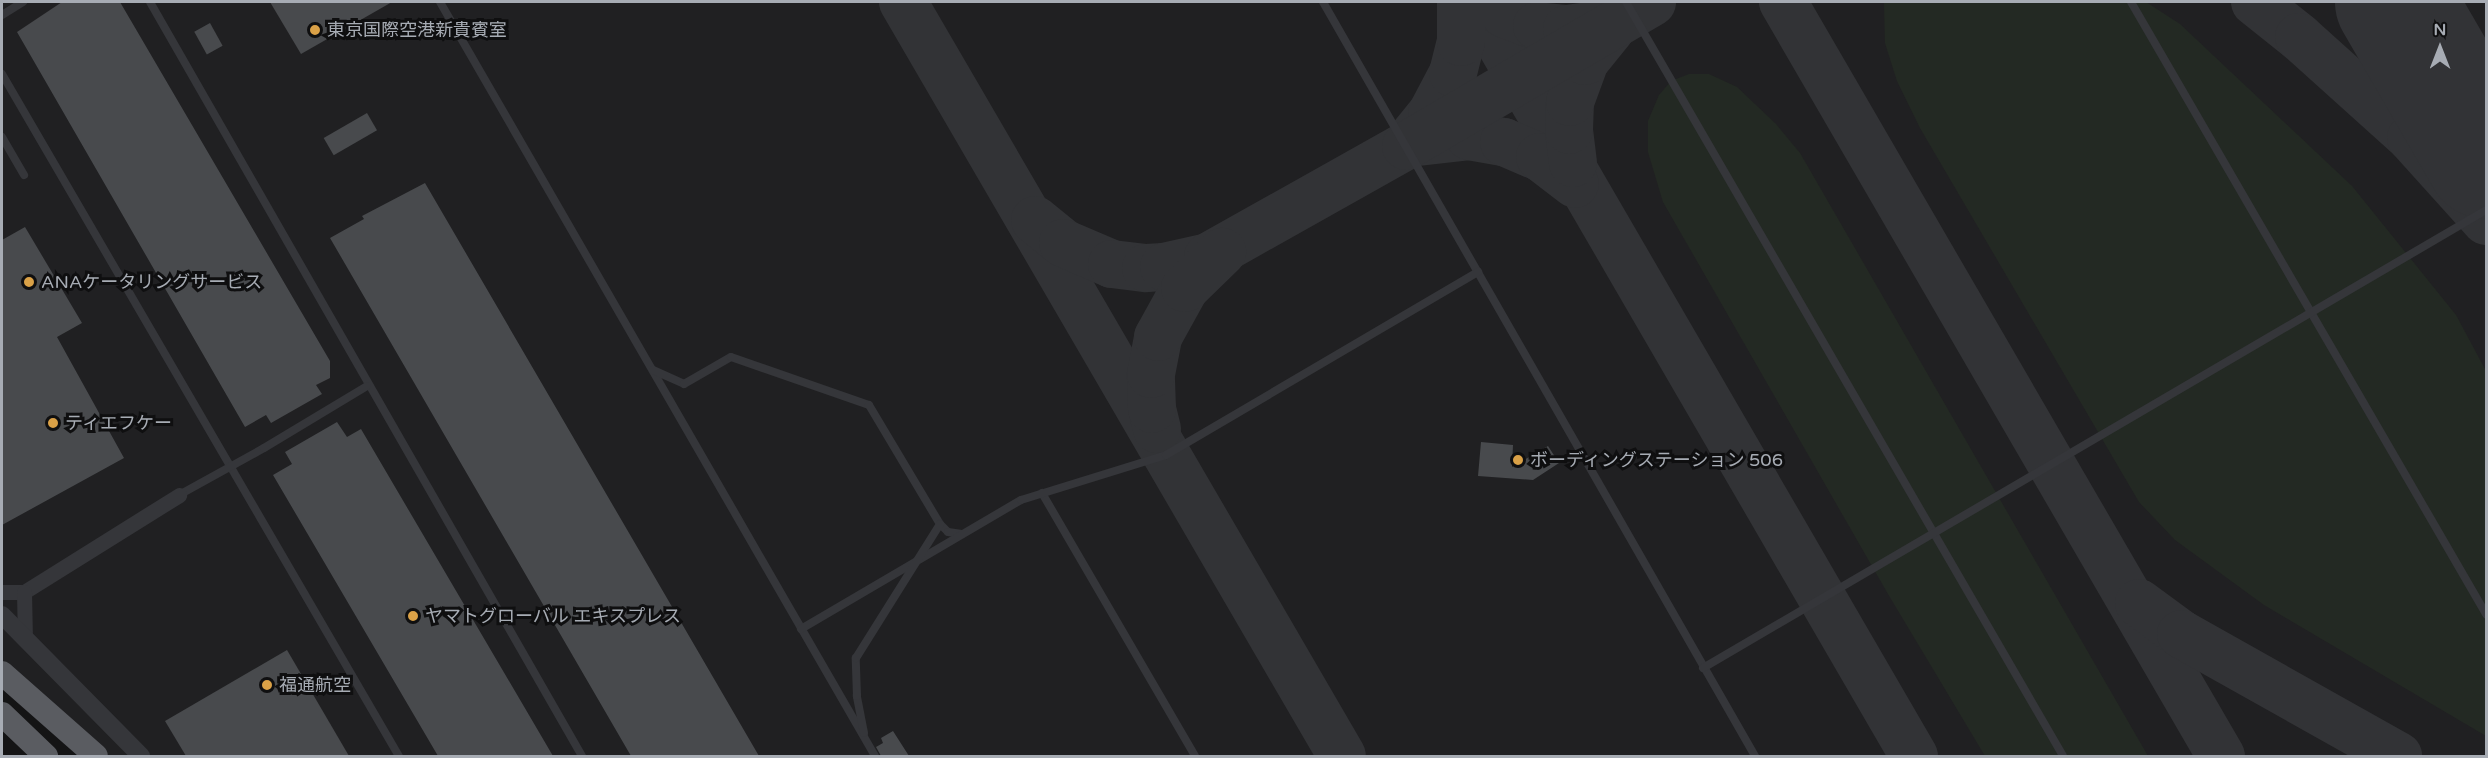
<!DOCTYPE html>
<meta charset="utf-8">
<style>
body{margin:0}
#map{position:relative;width:2488px;height:758px;overflow:hidden;background:#141415;font-family:"Varela Round","Noto Sans JP",sans-serif}
div>[style]{position:absolute}
[style*='--x']{left:calc(var(--x)*1px);top:calc(var(--y)*1px);width:calc(var(--w)*1px);rotate:calc(var(--a)*1deg)}
.built>*{inset:0;background:#202022}
.green>*{inset:0;background:#232923}
.taxiway>*{height:48px;margin:-24px;padding:0 24px;transform-origin:24px;border-radius:24px;background:#323336}
.runway>*{height:120px;margin:-60px;padding:0 60px;transform-origin:60px;border-radius:60px;background:#323336}
.building>*{inset:0;background:#484a4d;transform-origin:0 0}
.service>*{height:8px;margin:-4px;padding:0 4px;transform-origin:4px;border-radius:4px;background:#35363a}
.minor>*{height:15px;margin:-7.5px;padding:0 7.5px;transform-origin:7.5px;border-radius:7.5px;background:#35363a}
.tertiary>*{height:18px;margin:-9px;padding:0 9px;transform-origin:9px;border-radius:9px;background:#35363a}
.trunk>*{height:24px;margin:-12px;padding:0 12px;transform-origin:12px;border-radius:12px;background:#5a5c61}
.dots>*{width:16px;height:16px;translate:-50% -50%;box-sizing:border-box;border:3px solid #0f0f10;border-radius:50%}
span{translate:-50% -50%;white-space:nowrap;text-align:center;line-height:1.15;-webkit-text-stroke:6px #0f0f10;paint-order:stroke}
.poi-label{font-size:18px;color:#a7acb4}
.left{translate:0 -50%;text-align:left}
.frame{position:absolute;inset:0;border:3px solid #a7acb4;pointer-events:none}
.north{position:absolute;left:2410px;top:18px;width:60px;height:60px;-webkit-text-stroke:4px #0f0f10;paint-order:stroke;rotate:0deg;font-size:16px;font-weight:700;line-height:24px;text-align:center;color:#a7acb4}
.north::after{content:'';display:block;margin:auto;width:21px;height:27px;background:#a7acb4;clip-path:polygon(50% 0,100% 100%,50% 72%,0 100%)}
</style>
<div id="map">
<div class="built">
<i style="clip-path:polygon(2px 2px,2486px 2px,2486px 756px,85px 756px,2px 684px)"></i>
</div>
<div class="green">
<i style="clip-path:polygon(1884px 2px,2146px 2px,2180px 24px,2352px 186px,2456px 315px,2486px 371px,2486px 736px,2264px 605px,2175px 540px,2139px 502px,1920px 128px,1897px 81px,1885px 43px)"></i>
<i style="clip-path:polygon(1689px 74px,1709px 74px,1737px 87px,1776px 124px,1800px 153px,2148px 756px,1985px 756px,1888px 594px,1663px 202px,1648px 152px,1648px 121px,1659px 95px,1671px 81px)"></i>
</div>
<div class="taxiway">
<i style="--x:903;--y:2;--w:872;--a:59.79"></i>
<i style="--x:1476;--y:2;--w:872;--a:59.85"></i>
<i style="--x:1486;--y:2;--w:22;--a:32"></i>
<i style="--x:1505;--y:14;--w:34;--a:21"></i>
<i style="--x:1537;--y:26;--w:30;--a:6"></i>
<i style="--x:1567;--y:29;--w:36;--a:-8"></i>
<i style="--x:1783;--y:2;--w:872;--a:59.85"></i>
<i style="--x:2255;--y:2;--w:56;--a:38.5"></i>
<i style="--x:2299;--y:37;--w:151;--a:42"></i>
<i style="--x:2411;--y:138;--w:112;--a:47.9"></i>
<i style="--x:1414;--y:135;--w:28;--a:-51"></i>
<i style="--x:1432;--y:113;--w:45;--a:-62.3"></i>
<i style="--x:1453;--y:73;--w:32;--a:-76"></i>
<i style="--x:1461;--y:42;--w:40;--a:-90"></i>
<i style="--x:1418;--y:142;--w:51;--a:-6.7"></i>
<i style="--x:1469;--y:136;--w:36;--a:10"></i>
<i style="--x:1504;--y:142;--w:39;--a:23"></i>
<i style="--x:1540;--y:157;--w:44;--a:37.6"></i>
<i style="--x:1573;--y:163;--w:33;--a:-97"></i>
<i style="--x:1569;--y:130;--w:28;--a:-88"></i>
<i style="--x:1570;--y:102;--w:44;--a:-69.9"></i>
<i style="--x:1585;--y:61;--w:41;--a:-50.9"></i>
<i style="--x:1035;--y:220;--w:36;--a:39"></i>
<i style="--x:1063;--y:243;--w:53;--a:23.2"></i>
<i style="--x:1112;--y:264;--w:34;--a:7"></i>
<i style="--x:1146;--y:268;--w:18;--a:-3"></i>
<i style="--x:1164;--y:267;--w:45;--a:-12.8"></i>
<i style="--x:1208;--y:257;--w:227;--a:-29.3"></i>
<i style="--x:1406;--y:146;--w:285;--a:-30.3"></i>
<i style="--x:1157;--y:429;--w:21;--a:-104"></i>
<i style="--x:1152;--y:409;--w:35;--a:-92"></i>
<i style="--x:1151;--y:374;--w:38;--a:-79"></i>
<i style="--x:1158;--y:337;--w:56;--a:-61.1"></i>
<i style="--x:1185;--y:288;--w:52;--a:-44.2"></i>
<i style="--x:2139;--y:603;--w:52;--a:36.4"></i>
<i style="--x:2181;--y:634;--w:249;--a:29.3"></i>
</div>
<div class="runway">
<i style="--x:2395;--y:2;--w:181;--a:59.9"></i>
</div>
<div class="building">
<i style="clip-path:polygon(62px 2px,120px 2px,330px 361px,330px 378px,316px 385px,322px 394px,271px 423px,266px 415px,245px 427px,17px 32px)"></i>
<i style="clip-path:polygon(270px 2px,392px 2px,301px 54px)"></i>
<i style="left:210px;top:23px;width:26px;height:18px;rotate:61deg"></i>
<i style="left:367px;top:113px;width:20px;height:50px;rotate:60deg"></i>
<i style="clip-path:polygon(425px 183px,759px 756px,631px 756px,330px 238px,364px 219px,362px 216px)"></i>
<i style="clip-path:polygon(25px 227px,82px 323px,57px 337px,124px 458px,2px 525px,2px 240px)"></i>
<i style="clip-path:polygon(337px 422px,347px 437px,361px 429px,553px 756px,438px 756px,273px 475px,292px 464px,285px 452px)"></i>
<i style="clip-path:polygon(1481px 442px,1513px 445px,1512px 467px,1548px 446px,1559px 463px,1533px 480px,1478px 476px)"></i>
<i style="clip-path:polygon(287px 650px,349px 756px,186px 756px,165px 721px)"></i>
<i style="clip-path:polygon(893px 731px,909px 756px,881px 756px,876px 747px,883px 743px,881px 738px)"></i>
</div>
<div class="service">
<i style="--x:150;--y:2;--w:869;--a:60.19"></i>
<i style="--x:440;--y:2;--w:870;--a:60.02"></i>
<i style="--x:1323;--y:2;--w:869;--a:60.19"></i>
<i style="--x:1626;--y:2;--w:871;--a:59.9"></i>
<i style="--x:2131;--y:2;--w:708;--a:59.88"></i>
<i style="--x:2;--y:15;--w:25;--a:-32"></i>
<i style="--x:2;--y:74;--w:789;--a:59.8"></i>
<i style="--x:2;--y:137;--w:44;--a:59.9"></i>
<i style="--x:653;--y:370;--w:34;--a:24"></i>
<i style="--x:684;--y:384;--w:54;--a:-29.9"></i>
<i style="--x:731;--y:357;--w:146;--a:19.2"></i>
<i style="--x:869;--y:405;--w:139;--a:59.2"></i>
<i style="--x:940;--y:524;--w:11;--a:45"></i>
<i style="--x:948;--y:532;--w:14;--a:8"></i>
<i style="--x:1042;--y:493;--w:304;--a:59.8"></i>
<i style="--x:179;--y:495;--w:97;--a:-28.9"></i>
<i style="--x:264;--y:448;--w:120;--a:-31"></i>
<i style="--x:801;--y:629;--w:255;--a:-30.4"></i>
<i style="--x:1021;--y:500;--w:152;--a:-17.2"></i>
<i style="--x:1166;--y:455;--w:362;--a:-30.4"></i>
<i style="--x:1703;--y:668;--w:907;--a:-30.32"></i>
<i style="--x:864;--y:733;--w:38;--a:-101"></i>
<i style="--x:857;--y:696;--w:38;--a:-92"></i>
<i style="--x:856;--y:658;--w:158;--a:-57.9"></i>
</div>
<div class="minor">
<i style="--x:2;--y:592;--w:22;--a:0"></i>
<i style="--x:24;--y:592;--w:183;--a:-32"></i>
<i style="--x:24;--y:592;--w:46;--a:88.8"></i>
</div>
<div class="tertiary">
<i style="--x:2;--y:615;--w:198;--a:45.4"></i>
</div>
<div class="trunk">
<i style="--x:2;--y:673;--w:125;--a:41.4"></i>
<i style="--x:2;--y:714;--w:61;--a:43.7"></i>
</div>
<div class="dots">
<i style="left:315px;top:30px;background:#daa147"></i>
<i style="left:29px;top:282px;background:#daa147"></i>
<i style="left:53px;top:423px;background:#daa147"></i>
<i style="left:1518px;top:460px;background:#daa147"></i>
<i style="left:413px;top:616px;background:#daa147"></i>
<i style="left:267px;top:685px;background:#daa147"></i>
</div>
<div class="poi-label">
<span class="left" style="left:327px;top:30px">東京国際空港新貴賓室</span>
<span class="left" style="left:41px;top:282px">ANAケータリングサービス</span>
<span class="left" style="left:65px;top:423px">ティエフケー</span>
<span class="left" style="left:1530px;top:460px">ボーディングステーション 506</span>
<span class="left" style="left:425px;top:616px">ヤマトグローバル エキスプレス</span>
<span class="left" style="left:279px;top:685px">福通航空</span>
</div>
<div class="frame"></div>
<div class="north">N</div>
</div>
